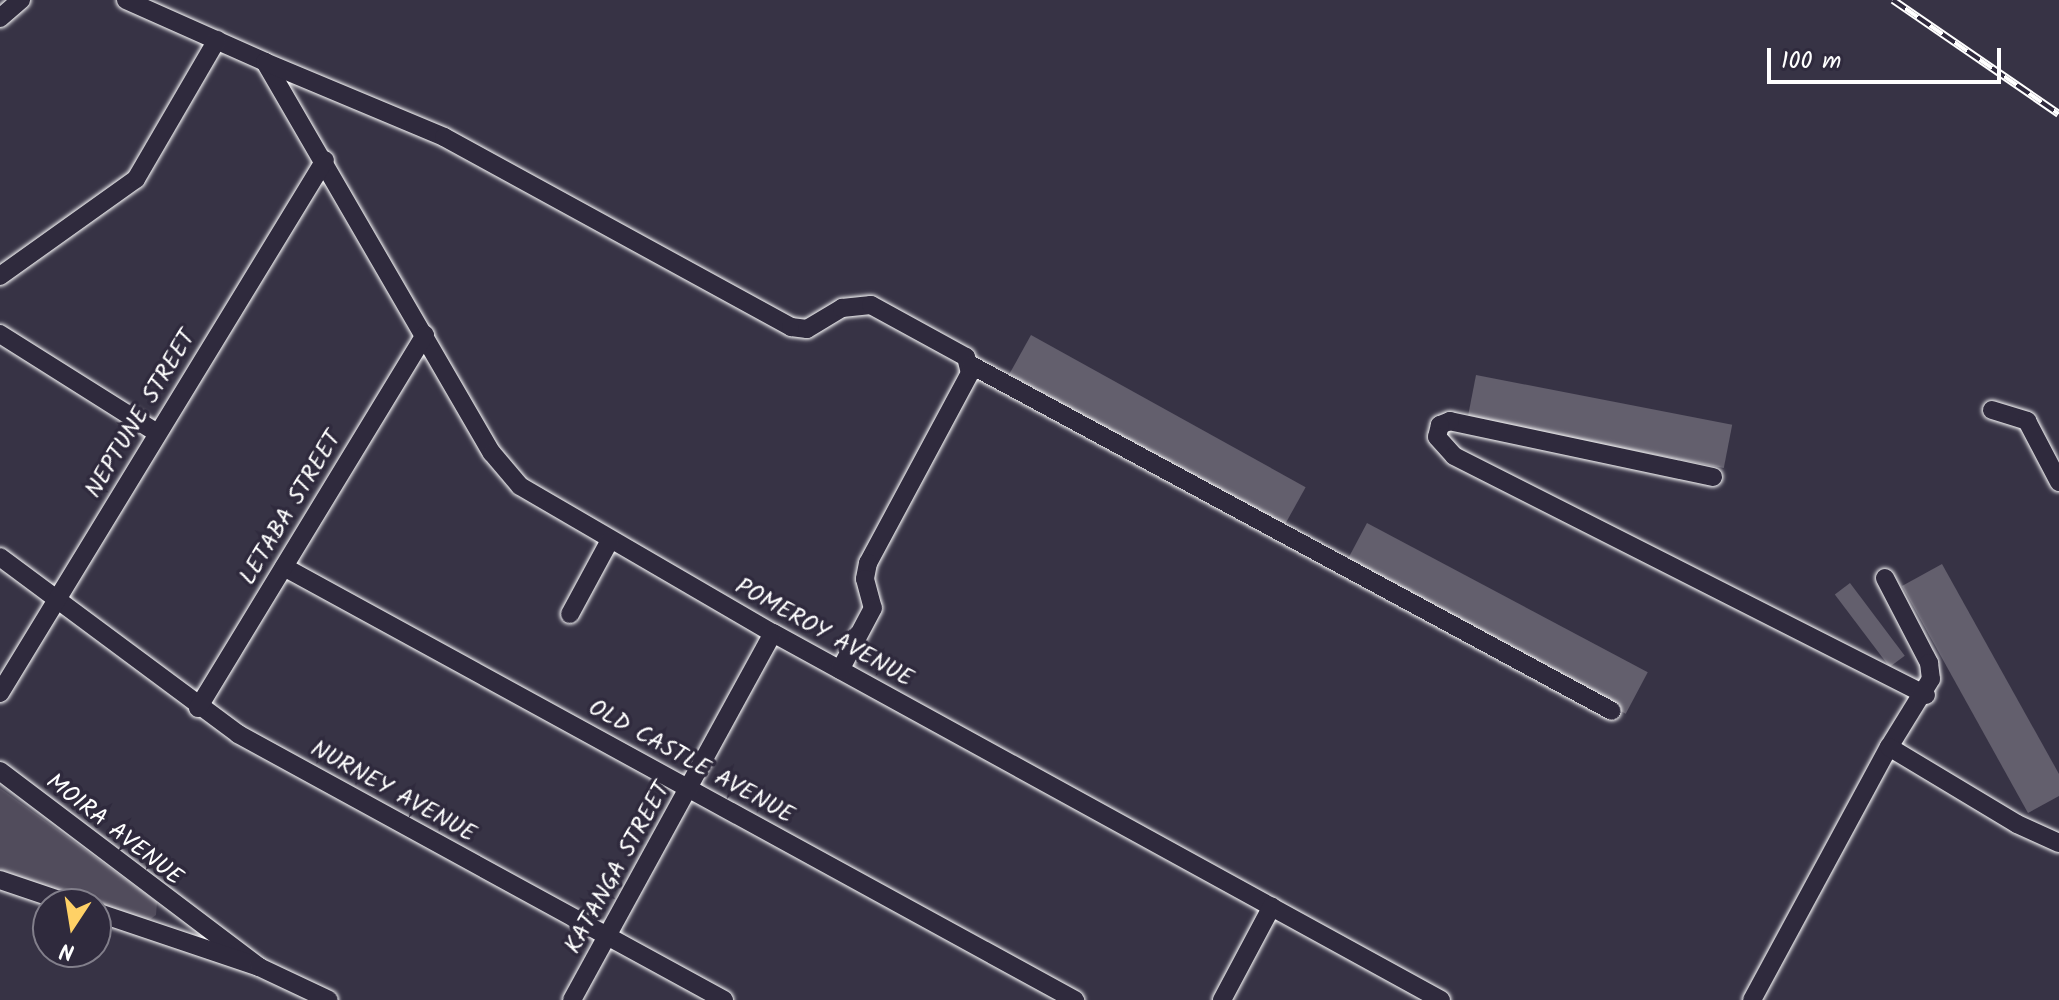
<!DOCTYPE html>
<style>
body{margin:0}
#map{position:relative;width:2059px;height:1000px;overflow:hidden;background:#373345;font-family:Kalam,sans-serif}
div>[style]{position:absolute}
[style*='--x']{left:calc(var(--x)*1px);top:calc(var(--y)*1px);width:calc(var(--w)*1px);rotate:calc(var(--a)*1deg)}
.green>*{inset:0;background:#514c5c}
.building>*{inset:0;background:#635f6d;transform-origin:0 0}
.roads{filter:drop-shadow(0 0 2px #fff) drop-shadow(0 0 2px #fff)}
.minor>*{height:18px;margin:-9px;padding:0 9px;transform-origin:9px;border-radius:9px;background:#2f2a3d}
.rail>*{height:8px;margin-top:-4px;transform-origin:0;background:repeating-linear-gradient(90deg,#2f2a3d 0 15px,#fff 0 30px);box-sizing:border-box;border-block:2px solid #fff}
span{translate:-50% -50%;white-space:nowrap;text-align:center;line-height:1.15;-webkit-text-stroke:7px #2f2a3d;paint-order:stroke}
.street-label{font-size:24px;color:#fff}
.north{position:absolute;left:32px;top:888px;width:80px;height:80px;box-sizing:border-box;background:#2f2a3d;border:2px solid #827f8b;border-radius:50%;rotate:192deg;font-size:22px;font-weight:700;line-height:32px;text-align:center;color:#fff}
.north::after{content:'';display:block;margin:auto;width:28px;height:36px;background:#ffd166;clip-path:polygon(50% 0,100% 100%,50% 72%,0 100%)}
.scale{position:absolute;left:1767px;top:48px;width:234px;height:36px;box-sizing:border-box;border:4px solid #fff;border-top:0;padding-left:10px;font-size:24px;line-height:28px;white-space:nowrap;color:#fff;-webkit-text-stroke:6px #2f2a3d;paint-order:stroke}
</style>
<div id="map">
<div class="green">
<i style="clip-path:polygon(0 788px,157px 902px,156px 915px,148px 921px,0 870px)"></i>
</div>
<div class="building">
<i style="left:1031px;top:335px;width:314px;height:45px;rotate:29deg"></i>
<i style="left:1476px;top:375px;width:261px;height:44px;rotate:11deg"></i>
<i style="left:1367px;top:523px;width:318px;height:47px;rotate:28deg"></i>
<i style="clip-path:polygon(1942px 564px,2059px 774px,2059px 796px,2028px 813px,1902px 586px)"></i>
<i style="left:1850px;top:583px;width:91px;height:19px;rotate:53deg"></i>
</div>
<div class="roads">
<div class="minor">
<i style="--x:126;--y:0;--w:152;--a:24"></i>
<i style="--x:265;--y:62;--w:452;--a:59.9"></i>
<i style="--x:492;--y:453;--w:43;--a:49.7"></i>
<i style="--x:520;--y:486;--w:293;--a:30.2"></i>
<i style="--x:773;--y:633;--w:762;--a:28.78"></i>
<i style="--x:0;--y:18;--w:28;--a:-41"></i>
<i style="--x:265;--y:62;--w:194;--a:22.7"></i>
<i style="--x:444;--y:137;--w:396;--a:28.7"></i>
<i style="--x:791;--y:327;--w:16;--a:7"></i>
<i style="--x:807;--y:329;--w:41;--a:-31"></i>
<i style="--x:842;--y:308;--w:29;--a:-6"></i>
<i style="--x:871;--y:305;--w:108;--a:28.7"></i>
<i style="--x:966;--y:357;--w:16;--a:76"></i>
<i style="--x:970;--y:373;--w:216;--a:118.2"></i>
<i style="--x:868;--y:563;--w:16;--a:101"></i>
<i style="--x:865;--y:579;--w:30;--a:75"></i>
<i style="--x:873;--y:608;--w:70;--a:118"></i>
<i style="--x:0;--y:276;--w:167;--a:-35.5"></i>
<i style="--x:136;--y:179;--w:161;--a:-59.8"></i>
<i style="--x:0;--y:334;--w:186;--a:32.2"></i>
<i style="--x:971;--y:365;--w:728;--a:28.36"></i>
<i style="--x:1992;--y:410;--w:37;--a:17"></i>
<i style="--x:2027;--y:421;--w:69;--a:62.3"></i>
<i style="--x:1713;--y:477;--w:269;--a:-168"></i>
<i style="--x:1450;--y:421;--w:11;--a:158"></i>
<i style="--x:1440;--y:425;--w:12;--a:104"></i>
<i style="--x:1437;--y:437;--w:25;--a:48"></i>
<i style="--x:1454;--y:456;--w:529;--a:26.86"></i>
<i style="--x:0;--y:557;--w:297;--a:36.6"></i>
<i style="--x:238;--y:734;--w:554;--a:28.69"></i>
<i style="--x:284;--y:567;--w:902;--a:28.7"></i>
<i style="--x:1885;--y:578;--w:96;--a:62.6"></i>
<i style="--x:1929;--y:663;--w:16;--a:83"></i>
<i style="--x:1931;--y:679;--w:80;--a:121.7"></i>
<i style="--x:570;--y:614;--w:84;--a:-61.6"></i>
<i style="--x:0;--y:693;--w:624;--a:-58.63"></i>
<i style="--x:198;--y:708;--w:437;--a:-58.7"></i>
<i style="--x:0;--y:771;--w:325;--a:37.1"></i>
<i style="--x:0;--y:880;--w:75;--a:18.7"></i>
<i style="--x:96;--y:912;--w:172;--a:18.6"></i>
<i style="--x:259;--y:967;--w:77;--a:25.2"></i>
<i style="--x:572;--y:1000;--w:418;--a:-61.3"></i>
<i style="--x:1222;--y:1000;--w:106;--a:-62"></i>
<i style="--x:1752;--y:1000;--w:288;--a:-61.6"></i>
<i style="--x:1889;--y:747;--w:149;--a:31"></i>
<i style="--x:2017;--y:824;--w:46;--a:24.3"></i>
</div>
</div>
<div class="rail">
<i style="--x:1893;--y:0;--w:201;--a:34.5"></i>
</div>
<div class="street-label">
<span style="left:141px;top:414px;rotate:-59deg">NEPTUNE STREET</span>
<span style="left:291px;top:508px;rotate:-59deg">LETABA STREET</span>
<span style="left:824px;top:633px;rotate:29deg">POMEROY AVENUE</span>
<span style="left:691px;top:762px;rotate:29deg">OLD CASTLE AVENUE</span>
<span style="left:393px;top:792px;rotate:29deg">NURNEY AVENUE</span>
<span style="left:114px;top:830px;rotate:38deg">MOIRA AVENUE</span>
<span style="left:618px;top:868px;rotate:-61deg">KATANGA STREET</span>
</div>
<div class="north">N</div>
<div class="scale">100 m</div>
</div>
